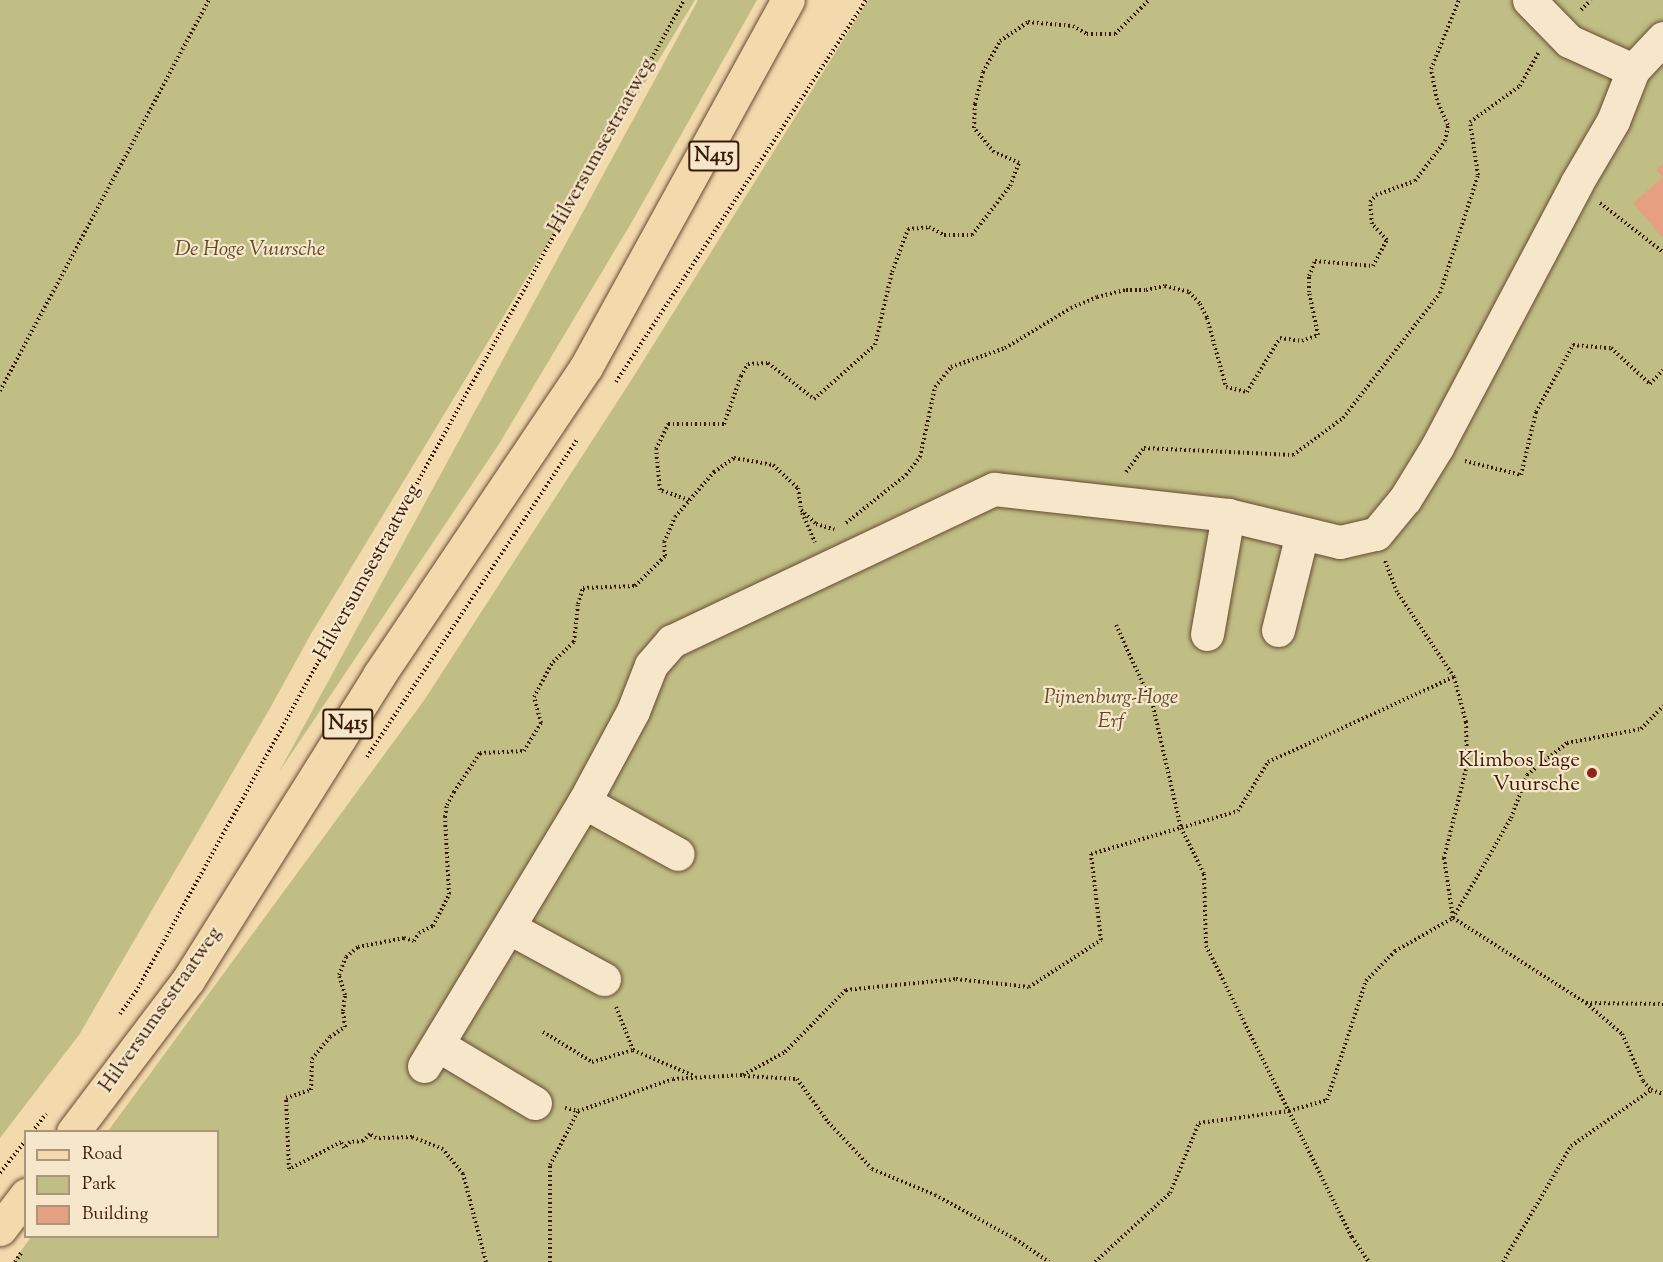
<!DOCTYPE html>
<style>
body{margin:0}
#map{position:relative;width:1663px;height:1262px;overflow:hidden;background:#f2daad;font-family:"Sorts Mill Goudy",serif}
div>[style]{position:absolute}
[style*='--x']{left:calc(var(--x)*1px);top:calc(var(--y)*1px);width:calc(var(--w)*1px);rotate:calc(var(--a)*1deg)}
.green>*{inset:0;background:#c0be85}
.building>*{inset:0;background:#e4a081}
.path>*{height:4px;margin-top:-2px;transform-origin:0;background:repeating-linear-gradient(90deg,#391a08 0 1.5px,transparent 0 4.5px)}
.roads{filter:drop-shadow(0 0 2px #674a31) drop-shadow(0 0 2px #674a31)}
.minor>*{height:33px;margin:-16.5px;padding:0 16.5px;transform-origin:16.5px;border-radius:16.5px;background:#f7e7ca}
.major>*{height:33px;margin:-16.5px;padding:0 16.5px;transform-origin:16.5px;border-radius:16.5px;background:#f2daad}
.dots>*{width:16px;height:16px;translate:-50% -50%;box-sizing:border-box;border:3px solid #f7e7ca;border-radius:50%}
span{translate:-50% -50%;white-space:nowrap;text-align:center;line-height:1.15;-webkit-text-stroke:4.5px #f7e7ca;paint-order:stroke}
.shield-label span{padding:2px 4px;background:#f7e7ca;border:2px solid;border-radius:4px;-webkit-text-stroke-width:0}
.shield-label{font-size:20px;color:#391a08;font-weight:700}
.street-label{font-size:21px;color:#391a08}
.park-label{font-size:21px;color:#624b2e;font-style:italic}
.poi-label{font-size:21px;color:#391a08}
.right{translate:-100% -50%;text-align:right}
.legend{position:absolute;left:24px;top:1130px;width:195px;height:108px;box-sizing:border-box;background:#f7e7ca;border:2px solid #ab957c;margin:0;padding:8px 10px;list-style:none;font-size:18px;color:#391a08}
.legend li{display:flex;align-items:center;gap:12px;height:30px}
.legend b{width:30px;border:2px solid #ab957c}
</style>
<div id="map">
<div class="green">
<i style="clip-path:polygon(0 0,695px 0,311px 634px,269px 710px,79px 1035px,0 1138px)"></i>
<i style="clip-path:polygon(698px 0,757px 0,633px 220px,499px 444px,279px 772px)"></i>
<i style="clip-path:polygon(868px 0,1663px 0,1663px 1262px,13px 1262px,31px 1237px,218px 1236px,218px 1132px,108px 1131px,425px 699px,632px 379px)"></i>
</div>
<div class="building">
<i style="clip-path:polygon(1663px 164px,1663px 236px,1662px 237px,1633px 203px,1663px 177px,1656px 170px)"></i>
</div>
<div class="path">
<i style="--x:1581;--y:10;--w:14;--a:-45"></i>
<i style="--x:1600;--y:203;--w:80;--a:37.9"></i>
<i style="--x:616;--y:382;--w:457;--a:-56.8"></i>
<i style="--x:0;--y:391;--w:443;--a:-61.9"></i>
<i style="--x:1465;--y:461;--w:58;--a:14"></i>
<i style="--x:1521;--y:475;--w:65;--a:-76.6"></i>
<i style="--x:1536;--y:412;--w:77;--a:-61.1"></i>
<i style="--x:1573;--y:345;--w:38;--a:5"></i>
<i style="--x:1611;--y:348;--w:53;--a:42.7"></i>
<i style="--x:1650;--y:384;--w:19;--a:-47"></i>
<i style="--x:1126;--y:472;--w:30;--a:-53"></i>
<i style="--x:1144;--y:448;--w:149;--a:2.7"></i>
<i style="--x:1293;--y:455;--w:62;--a:-36.5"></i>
<i style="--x:1343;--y:418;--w:158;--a:-52.2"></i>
<i style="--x:1440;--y:293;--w:124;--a:-72.1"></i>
<i style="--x:1478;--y:175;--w:54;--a:-98.6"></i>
<i style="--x:1470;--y:122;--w:62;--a:-35.8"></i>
<i style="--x:1520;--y:86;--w:38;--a:-61"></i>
<i style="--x:689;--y:500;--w:31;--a:-161"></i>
<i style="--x:660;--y:490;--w:41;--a:-95.6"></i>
<i style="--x:656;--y:449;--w:28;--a:-64"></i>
<i style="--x:668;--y:424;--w:56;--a:0"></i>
<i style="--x:724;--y:424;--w:51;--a:-70.5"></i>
<i style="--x:741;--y:376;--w:14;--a:-60"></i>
<i style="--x:748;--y:364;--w:20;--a:-3"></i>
<i style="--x:768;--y:363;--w:58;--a:38"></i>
<i style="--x:814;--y:399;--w:81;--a:-41.5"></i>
<i style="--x:875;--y:345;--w:75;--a:-76.9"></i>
<i style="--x:892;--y:272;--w:46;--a:-69.6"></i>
<i style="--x:908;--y:229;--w:21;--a:-5"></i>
<i style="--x:929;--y:227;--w:17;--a:28"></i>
<i style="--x:944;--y:235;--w:28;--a:0"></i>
<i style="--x:972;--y:235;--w:62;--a:-52.2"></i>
<i style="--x:1010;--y:186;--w:25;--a:-69"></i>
<i style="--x:1019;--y:163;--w:27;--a:-156"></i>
<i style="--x:994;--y:152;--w:31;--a:-130"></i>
<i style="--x:974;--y:128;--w:24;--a:-88"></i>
<i style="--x:975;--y:104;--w:33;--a:-76"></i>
<i style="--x:983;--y:72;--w:35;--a:-61"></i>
<i style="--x:1000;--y:41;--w:34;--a:-34"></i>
<i style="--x:1028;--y:22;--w:45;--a:5.1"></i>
<i style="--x:1073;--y:26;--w:16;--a:30"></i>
<i style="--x:1087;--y:34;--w:28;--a:0"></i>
<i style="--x:1115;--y:34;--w:48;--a:-45"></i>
<i style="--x:802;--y:513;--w:32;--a:66"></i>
<i style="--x:846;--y:523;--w:77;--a:-38.7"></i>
<i style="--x:906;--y:475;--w:23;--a:-52"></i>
<i style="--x:920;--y:457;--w:72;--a:-77.9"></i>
<i style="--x:935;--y:387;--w:26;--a:-51"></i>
<i style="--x:951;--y:367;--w:57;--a:-19.4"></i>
<i style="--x:1005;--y:348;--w:77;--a:-31.2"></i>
<i style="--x:1071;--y:308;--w:28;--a:-23"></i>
<i style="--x:1097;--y:297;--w:30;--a:-14"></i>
<i style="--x:1126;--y:290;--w:20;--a:0"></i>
<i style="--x:1146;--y:290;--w:19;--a:-12"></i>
<i style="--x:1165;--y:286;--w:25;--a:14"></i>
<i style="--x:1189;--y:292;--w:16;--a:47"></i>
<i style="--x:1200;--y:304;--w:16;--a:63"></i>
<i style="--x:1207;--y:318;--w:72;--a:74.6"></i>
<i style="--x:1226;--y:387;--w:22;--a:13"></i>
<i style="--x:1247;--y:392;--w:63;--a:-58.6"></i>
<i style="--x:1280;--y:338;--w:22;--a:8"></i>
<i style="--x:1302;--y:341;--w:17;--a:-21"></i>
<i style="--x:1318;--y:335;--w:44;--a:-101.8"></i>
<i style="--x:1309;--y:292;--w:16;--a:-90"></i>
<i style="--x:1309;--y:276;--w:16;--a:-68"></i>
<i style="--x:1315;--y:261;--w:58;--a:4.9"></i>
<i style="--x:1373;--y:266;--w:30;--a:-62"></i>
<i style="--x:1387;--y:240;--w:22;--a:-133"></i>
<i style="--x:1372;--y:224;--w:22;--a:-95"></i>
<i style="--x:1370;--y:202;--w:9;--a:-49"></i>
<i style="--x:1376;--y:195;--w:41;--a:-19.7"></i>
<i style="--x:1415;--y:181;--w:50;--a:-53.1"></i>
<i style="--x:1445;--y:141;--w:16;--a:-79"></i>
<i style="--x:1448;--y:125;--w:27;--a:-114"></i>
<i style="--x:1437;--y:100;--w:32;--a:-101"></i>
<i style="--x:1431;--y:69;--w:74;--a:-67.9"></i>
<i style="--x:1116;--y:625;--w:89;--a:65.4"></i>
<i style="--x:1153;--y:706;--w:125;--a:77.1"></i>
<i style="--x:1181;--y:828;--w:51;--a:63.4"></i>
<i style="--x:1204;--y:874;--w:72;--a:88.4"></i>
<i style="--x:1206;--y:946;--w:326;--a:63.4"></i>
<i style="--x:1352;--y:1237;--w:30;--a:56"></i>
<i style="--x:1454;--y:677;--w:47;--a:75.1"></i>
<i style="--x:1466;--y:722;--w:43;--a:88.7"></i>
<i style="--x:1467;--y:765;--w:96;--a:103.9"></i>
<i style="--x:1444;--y:858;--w:61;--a:81.5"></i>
<i style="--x:1453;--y:918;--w:158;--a:32.6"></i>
<i style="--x:1586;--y:1003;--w:77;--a:0.7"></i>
<i style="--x:367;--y:757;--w:382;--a:-56.5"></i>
<i style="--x:1586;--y:1003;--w:48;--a:40.7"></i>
<i style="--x:1622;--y:1034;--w:51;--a:65.9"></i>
<i style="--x:1643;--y:1081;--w:12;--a:48"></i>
<i style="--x:1651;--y:1090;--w:13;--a:18"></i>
<i style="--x:616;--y:1007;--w:46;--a:68.4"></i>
<i style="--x:120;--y:1014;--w:32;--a:-55"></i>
<i style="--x:138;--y:988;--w:1129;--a:-61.07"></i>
<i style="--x:543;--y:1032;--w:57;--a:31.5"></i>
<i style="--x:592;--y:1062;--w:43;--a:-16.3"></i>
<i style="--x:633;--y:1050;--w:66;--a:23.1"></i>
<i style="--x:744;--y:1076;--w:53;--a:3.2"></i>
<i style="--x:797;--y:1079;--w:53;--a:54.2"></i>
<i style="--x:828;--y:1122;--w:64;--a:46.9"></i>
<i style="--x:872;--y:1169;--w:68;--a:22.4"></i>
<i style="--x:935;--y:1195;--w:91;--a:28.8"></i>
<i style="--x:1015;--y:1239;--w:41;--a:34.1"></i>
<i style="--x:565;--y:1108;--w:13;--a:13"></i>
<i style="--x:578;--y:1111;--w:100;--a:-18.6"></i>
<i style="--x:673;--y:1079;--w:70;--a:-3.3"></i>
<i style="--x:743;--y:1075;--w:48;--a:-28.7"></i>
<i style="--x:785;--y:1052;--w:87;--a:-45.5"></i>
<i style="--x:846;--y:990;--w:111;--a:-5.7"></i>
<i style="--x:956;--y:979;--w:73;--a:6.3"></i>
<i style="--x:1029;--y:987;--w:86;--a:-33.1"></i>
<i style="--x:1101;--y:940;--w:87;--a:-96.6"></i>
<i style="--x:1091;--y:854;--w:153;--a:-16.3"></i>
<i style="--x:1238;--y:811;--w:57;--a:-58.5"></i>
<i style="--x:1268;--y:762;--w:205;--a:-24.6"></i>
<i style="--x:1454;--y:677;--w:102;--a:-123.8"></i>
<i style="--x:1397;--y:592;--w:34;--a:-111"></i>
<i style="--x:32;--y:1132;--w:23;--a:-52"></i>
<i style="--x:0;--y:1173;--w:42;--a:-51.8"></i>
<i style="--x:15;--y:1262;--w:11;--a:-56"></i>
<i style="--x:486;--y:1262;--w:91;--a:-104.6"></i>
<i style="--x:463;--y:1174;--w:32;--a:-129"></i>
<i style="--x:443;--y:1149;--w:33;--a:-159"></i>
<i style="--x:412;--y:1137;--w:36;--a:178"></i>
<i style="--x:376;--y:1138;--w:7;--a:-146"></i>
<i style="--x:370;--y:1134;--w:10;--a:135"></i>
<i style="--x:363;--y:1141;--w:13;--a:176"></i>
<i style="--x:350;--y:1142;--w:8;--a:135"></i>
<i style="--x:344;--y:1148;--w:7;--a:-117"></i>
<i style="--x:341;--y:1142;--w:59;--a:152.6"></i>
<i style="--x:289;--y:1169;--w:71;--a:-92.4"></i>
<i style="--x:286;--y:1098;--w:26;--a:-18"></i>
<i style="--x:311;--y:1090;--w:31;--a:-88"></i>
<i style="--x:312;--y:1059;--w:28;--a:-51"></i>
<i style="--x:330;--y:1037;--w:18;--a:-34"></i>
<i style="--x:345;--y:1027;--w:16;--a:-97"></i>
<i style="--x:343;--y:1011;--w:16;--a:-83"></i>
<i style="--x:345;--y:995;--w:21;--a:-107"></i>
<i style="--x:339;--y:975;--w:19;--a:-69"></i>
<i style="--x:346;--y:957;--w:16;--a:-40"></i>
<i style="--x:358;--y:947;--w:47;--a:-11.1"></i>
<i style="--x:404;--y:938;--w:10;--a:17"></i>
<i style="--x:414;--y:941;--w:9;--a:-58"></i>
<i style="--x:419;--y:933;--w:16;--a:-27"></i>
<i style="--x:433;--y:926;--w:36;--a:-63"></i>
<i style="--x:449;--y:894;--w:77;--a:-93"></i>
<i style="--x:445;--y:817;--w:12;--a:-81"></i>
<i style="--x:447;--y:805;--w:15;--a:-62"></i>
<i style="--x:454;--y:792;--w:47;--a:-56.3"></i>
<i style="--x:480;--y:753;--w:44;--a:-2.6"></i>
<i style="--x:524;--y:751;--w:33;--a:-59"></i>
<i style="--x:541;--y:723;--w:27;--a:-105"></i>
<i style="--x:534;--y:697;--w:40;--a:-62"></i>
<i style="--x:553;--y:662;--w:29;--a:-44"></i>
<i style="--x:574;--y:642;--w:38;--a:-84"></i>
<i style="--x:578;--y:604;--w:17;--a:-73"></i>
<i style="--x:583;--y:588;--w:52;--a:-2.2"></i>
<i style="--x:635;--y:586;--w:42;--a:-45"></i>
<i style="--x:665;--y:556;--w:14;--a:-94"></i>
<i style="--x:664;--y:542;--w:27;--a:-66"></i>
<i style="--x:675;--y:517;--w:60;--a:-49.1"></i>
<i style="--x:714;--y:472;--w:24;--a:-35"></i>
<i style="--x:734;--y:458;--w:40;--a:10"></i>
<i style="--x:773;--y:465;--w:34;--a:43"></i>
<i style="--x:798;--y:488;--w:22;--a:82"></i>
<i style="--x:801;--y:510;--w:21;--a:43"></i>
<i style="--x:816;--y:524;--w:19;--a:16"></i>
<i style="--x:550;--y:1262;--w:97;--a:-90"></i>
<i style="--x:550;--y:1165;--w:61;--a:-62.6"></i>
<i style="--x:1095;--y:1262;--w:102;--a:-42.6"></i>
<i style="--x:1170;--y:1193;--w:76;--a:-67.5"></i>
<i style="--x:1199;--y:1123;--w:91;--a:-7.6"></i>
<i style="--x:1289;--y:1111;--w:40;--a:-16"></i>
<i style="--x:1327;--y:1100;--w:125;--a:-71.9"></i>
<i style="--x:1366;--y:981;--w:42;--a:-46"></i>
<i style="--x:1395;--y:951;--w:67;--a:-29.6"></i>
<i style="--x:1453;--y:918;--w:116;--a:-59.9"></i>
<i style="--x:1511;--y:818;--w:46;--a:-69.6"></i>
<i style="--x:1527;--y:775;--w:51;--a:-38.7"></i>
<i style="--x:1567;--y:743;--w:75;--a:-10.7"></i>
<i style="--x:1641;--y:729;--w:32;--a:-46"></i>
<i style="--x:1503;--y:1262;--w:134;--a:-59.6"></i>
<i style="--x:1571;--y:1146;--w:98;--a:-35"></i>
</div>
<div class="roads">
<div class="minor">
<i style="--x:1529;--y:0;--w:57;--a:45.7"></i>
<i style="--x:1569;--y:41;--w:70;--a:24.4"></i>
<i style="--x:1278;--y:630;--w:99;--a:-76"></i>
<i style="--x:1207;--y:634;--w:121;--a:-80"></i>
<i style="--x:584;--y:802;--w:107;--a:29"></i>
<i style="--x:510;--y:928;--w:107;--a:28.5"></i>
<i style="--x:438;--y:1045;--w:113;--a:30.9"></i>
<i style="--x:424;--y:1066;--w:309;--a:-58.8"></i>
<i style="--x:584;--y:802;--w:103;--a:-61.7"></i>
<i style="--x:633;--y:711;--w:49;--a:-68.6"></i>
<i style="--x:651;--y:665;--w:32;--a:-49"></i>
<i style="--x:672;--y:641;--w:356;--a:-25.3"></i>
<i style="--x:994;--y:489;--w:235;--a:6.3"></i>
<i style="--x:1228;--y:515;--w:115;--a:13.6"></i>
<i style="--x:1340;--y:542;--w:37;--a:-13"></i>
<i style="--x:1376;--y:534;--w:45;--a:-50.4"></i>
<i style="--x:1405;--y:499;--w:61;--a:-58.4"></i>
<i style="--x:1437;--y:447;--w:297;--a:-62.1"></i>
<i style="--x:1576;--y:184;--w:73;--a:-59.6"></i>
<i style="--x:1613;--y:121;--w:55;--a:-68.6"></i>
<i style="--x:1633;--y:70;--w:44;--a:-46.8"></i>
</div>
<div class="major">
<i style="--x:73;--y:1132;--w:191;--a:-52.9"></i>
<i style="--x:188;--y:980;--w:360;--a:-57.9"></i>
<i style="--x:379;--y:675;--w:371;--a:-56.1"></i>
<i style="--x:586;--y:367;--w:419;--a:-61.2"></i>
<i style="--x:0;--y:1229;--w:43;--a:-52.6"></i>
</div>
</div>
<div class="dots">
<i style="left:1592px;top:773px;background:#8f2418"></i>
</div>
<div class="shield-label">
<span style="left:714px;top:156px">N415</span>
<span style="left:348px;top:724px">N415</span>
</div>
<div class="street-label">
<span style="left:602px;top:146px;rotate:-61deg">Hilversumsestraatweg</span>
<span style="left:368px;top:572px;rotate:-61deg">Hilversumsestraatweg</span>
<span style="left:161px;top:1010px;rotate:-55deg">Hilversumsestraatweg</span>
</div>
<div class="park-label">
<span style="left:250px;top:250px">De Hoge Vuursche</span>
<span style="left:1111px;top:710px">Pijnenburg-Hoge<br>Erf</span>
</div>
<div class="poi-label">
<span class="right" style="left:1580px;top:773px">Klimbos Lage<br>Vuursche</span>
</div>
<ul class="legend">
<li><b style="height:8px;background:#f2daad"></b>Road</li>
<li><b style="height:16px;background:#c0be85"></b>Park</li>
<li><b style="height:16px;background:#e4a081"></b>Building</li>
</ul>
</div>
